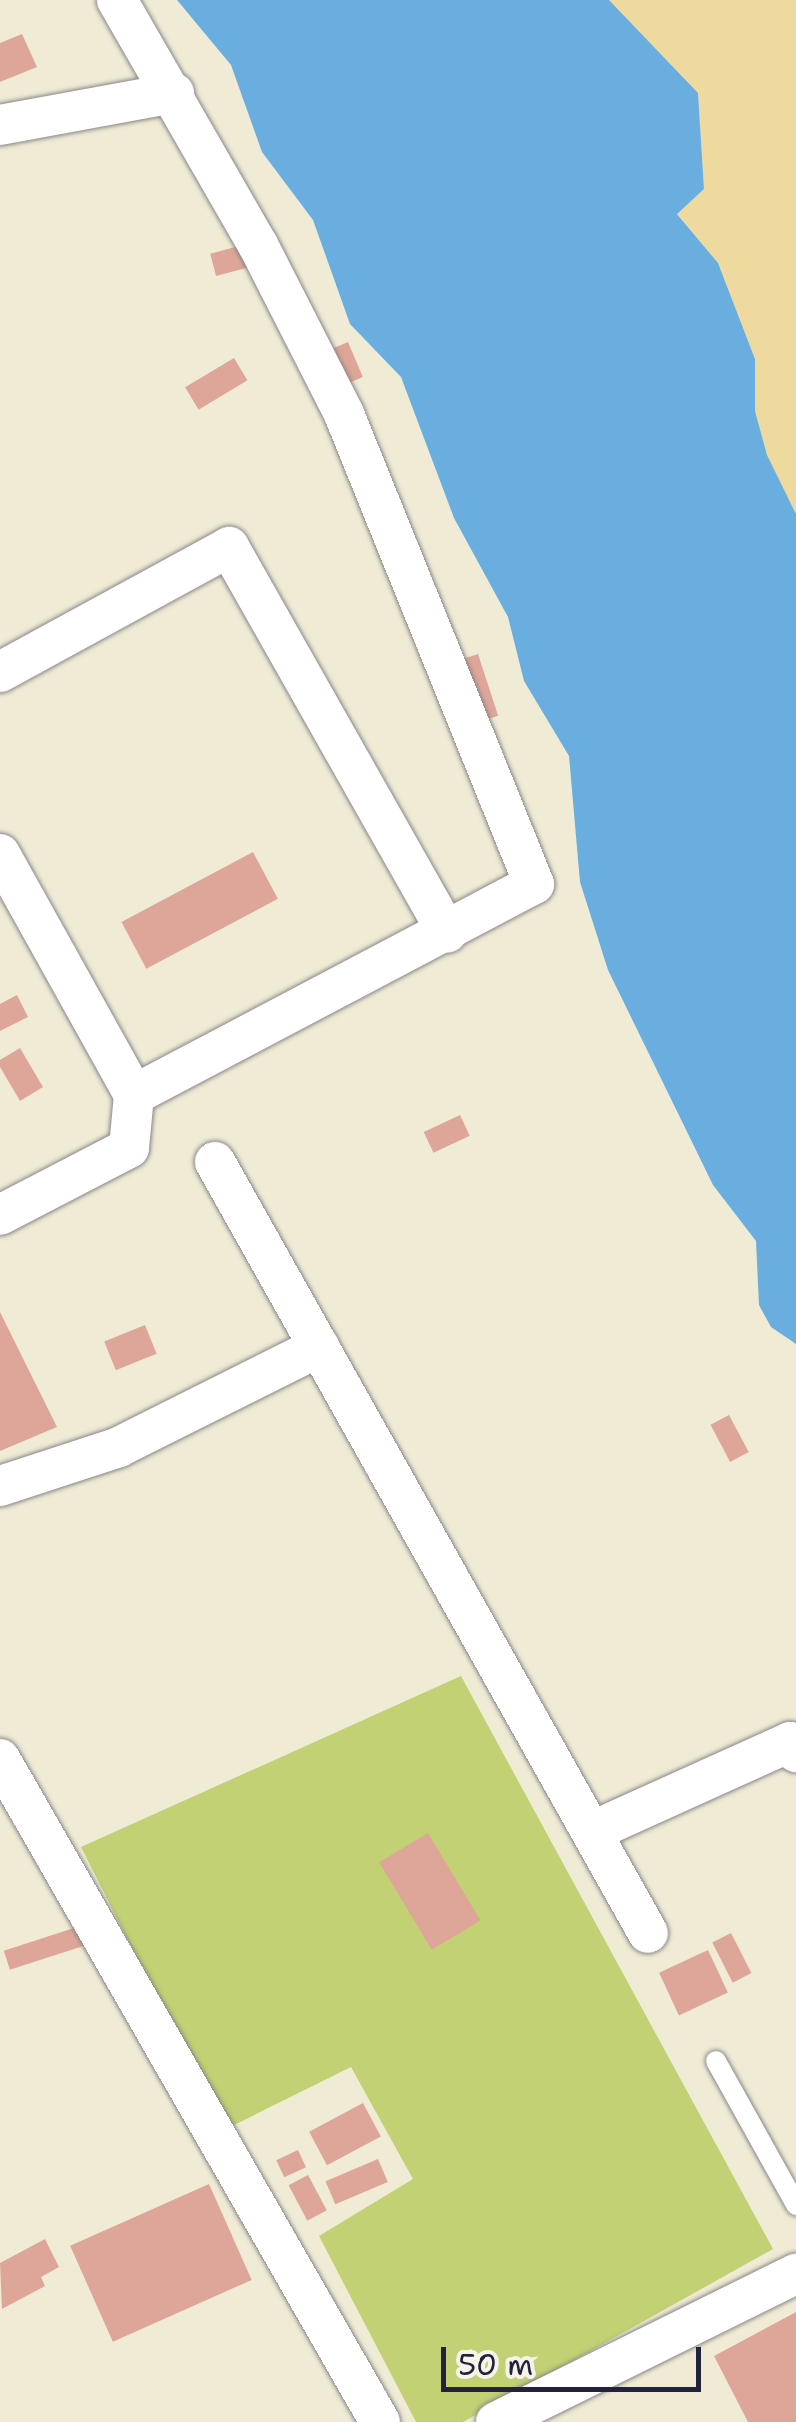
<!DOCTYPE html>
<style>
body{margin:0}
#map{position:relative;width:796px;height:2422px;overflow:hidden;background:#f0ebd5;font-family:"Shantell Sans",sans-serif}
div>[style]{position:absolute}
[style*='--x']{left:calc(var(--x)*1px);top:calc(var(--y)*1px);width:calc(var(--w)*1px);rotate:calc(var(--a)*1deg)}
.green>*{inset:0;background:#c2d173}
.sand>*{inset:0;background:#eeda9e}
.water>*{inset:0;background:#6aaee0}
.building>*{inset:0;background:#dea699;transform-origin:0 0}
.roads{filter:drop-shadow(0 0 2px #898688) drop-shadow(0 0 2px #898688)}
.service>*{height:20px;margin:-10px;padding:0 10px;transform-origin:10px;border-radius:10px;background:#fff}
.minor>*{height:40px;margin:-20px;padding:0 20px;transform-origin:20px;border-radius:20px;background:#fff}
span{translate:-50% -50%;white-space:nowrap;text-align:center;line-height:1.15;-webkit-text-stroke:8px #f7f3e8;paint-order:stroke}
.scale{position:absolute;left:441px;top:2347px;width:260px;height:45px;box-sizing:border-box;border:5px solid #22223b;border-top:0;padding-left:12px;font-size:30px;line-height:35px;white-space:nowrap;color:#22223b;-webkit-text-stroke:8px #f7f3e8;paint-order:stroke}
</style>
<div id="map">
<div class="green">
<i style="clip-path:polygon(461px 1676px,773px 2249px,463px 2422px,416px 2422px,319px 2236px,413px 2179px,351px 2067px,224px 2130px,81px 1847px)"></i>
</div>
<div class="sand">
<i style="clip-path:polygon(609px 0,796px 0,796px 514px,767px 455px,755px 411px,755px 359px,718px 263px,677px 213px,704px 189px,698px 93px)"></i>
</div>
<div class="water">
<i style="clip-path:polygon(177px 0,609px 0,698px 93px,704px 189px,677px 214px,718px 263px,755px 359px,755px 411px,767px 455px,796px 514px,796px 1344px,771px 1327px,759px 1305px,756px 1241px,713px 1185px,608px 970px,580px 882px,569px 756px,524px 681px,508px 617px,454px 518px,401px 377px,350px 324px,313px 220px,262px 152px,231px 65px)"></i>
</div>
<div class="building">
<i style="clip-path:polygon(22px 34px,37px 67px,0 82px,0 43px)"></i>
<i style="left:243px;top:245px;width:23px;height:34px;rotate:75deg"></i>
<i style="left:348px;top:342px;width:38px;height:25px;rotate:67deg"></i>
<i style="left:234px;top:358px;width:26px;height:57px;rotate:59deg"></i>
<i style="left:478px;top:654px;width:65px;height:22px;rotate:72deg"></i>
<i style="left:253px;top:852px;width:53px;height:149px;rotate:62deg"></i>
<i style="clip-path:polygon(17px 995px,28px 1017px,0 1031px,0 1004px)"></i>
<i style="clip-path:polygon(20px 1048px,43px 1087px,20px 1101px,0 1067px,0 1060px)"></i>
<i style="left:460px;top:1115px;width:23px;height:40px;rotate:65deg"></i>
<i style="clip-path:polygon(0 1312px,57px 1427px,0 1451px)"></i>
<i style="left:145px;top:1325px;width:31px;height:44px;rotate:68deg"></i>
<i style="left:729px;top:1415px;width:42px;height:21px;rotate:62deg"></i>
<i style="left:428px;top:1833px;width:102px;height:57px;rotate:59deg"></i>
<i style="left:77px;top:1927px;width:20px;height:77px;rotate:72deg"></i>
<i style="left:731px;top:1933px;width:45px;height:21px;rotate:63deg"></i>
<i style="left:708px;top:1950px;width:47px;height:54px;rotate:65deg"></i>
<i style="left:363px;top:2103px;width:38px;height:61px;rotate:62deg"></i>
<i style="left:298px;top:2150px;width:19px;height:24px;rotate:65deg"></i>
<i style="left:378px;top:2159px;width:25px;height:57px;rotate:67deg"></i>
<i style="left:308px;top:2175px;width:40px;height:22px;rotate:62deg"></i>
<i style="left:209px;top:2184px;width:105px;height:152px;rotate:66deg"></i>
<i style="clip-path:polygon(45px 2239px,59px 2267px,41px 2277px,45px 2286px,2px 2309px,0 2263px)"></i>
<i style="clip-path:polygon(796px 2312px,796px 2422px,748px 2422px,714px 2356px)"></i>
</div>
<div class="roads">
<div class="service">
<i style="--x:716;--y:2061;--w:165;--a:60.9"></i>
</div>
<div class="minor">
<i style="--x:117;--y:0;--w:283;--a:60.1"></i>
<i style="--x:258;--y:245;--w:190;--a:63"></i>
<i style="--x:344;--y:414;--w:507;--a:67.99"></i>
<i style="--x:534;--y:884;--w:452;--a:152.2"></i>
<i style="--x:0;--y:125;--w:177;--a:-10.4"></i>
<i style="--x:0;--y:672;--w:261;--a:-28.6"></i>
<i style="--x:229;--y:547;--w:443;--a:60.5"></i>
<i style="--x:0;--y:854;--w:276;--a:60.9"></i>
<i style="--x:134;--y:1095;--w:53;--a:95.4"></i>
<i style="--x:129;--y:1148;--w:145;--a:152.6"></i>
<i style="--x:215;--y:1162;--w:884;--a:60.68"></i>
<i style="--x:0;--y:1486;--w:125;--a:-18.1"></i>
<i style="--x:119;--y:1447;--w:224;--a:-26.6"></i>
<i style="--x:0;--y:1759;--w:764;--a:60.18"></i>
<i style="--x:593;--y:1831;--w:216;--a:-24.3"></i>
<i style="--x:790;--y:1742;--w:12;--a:59"></i>
<i style="--x:496;--y:2422;--w:335;--a:-26.3"></i>
</div>
</div>
<div class="scale">50 m</div>
</div>
